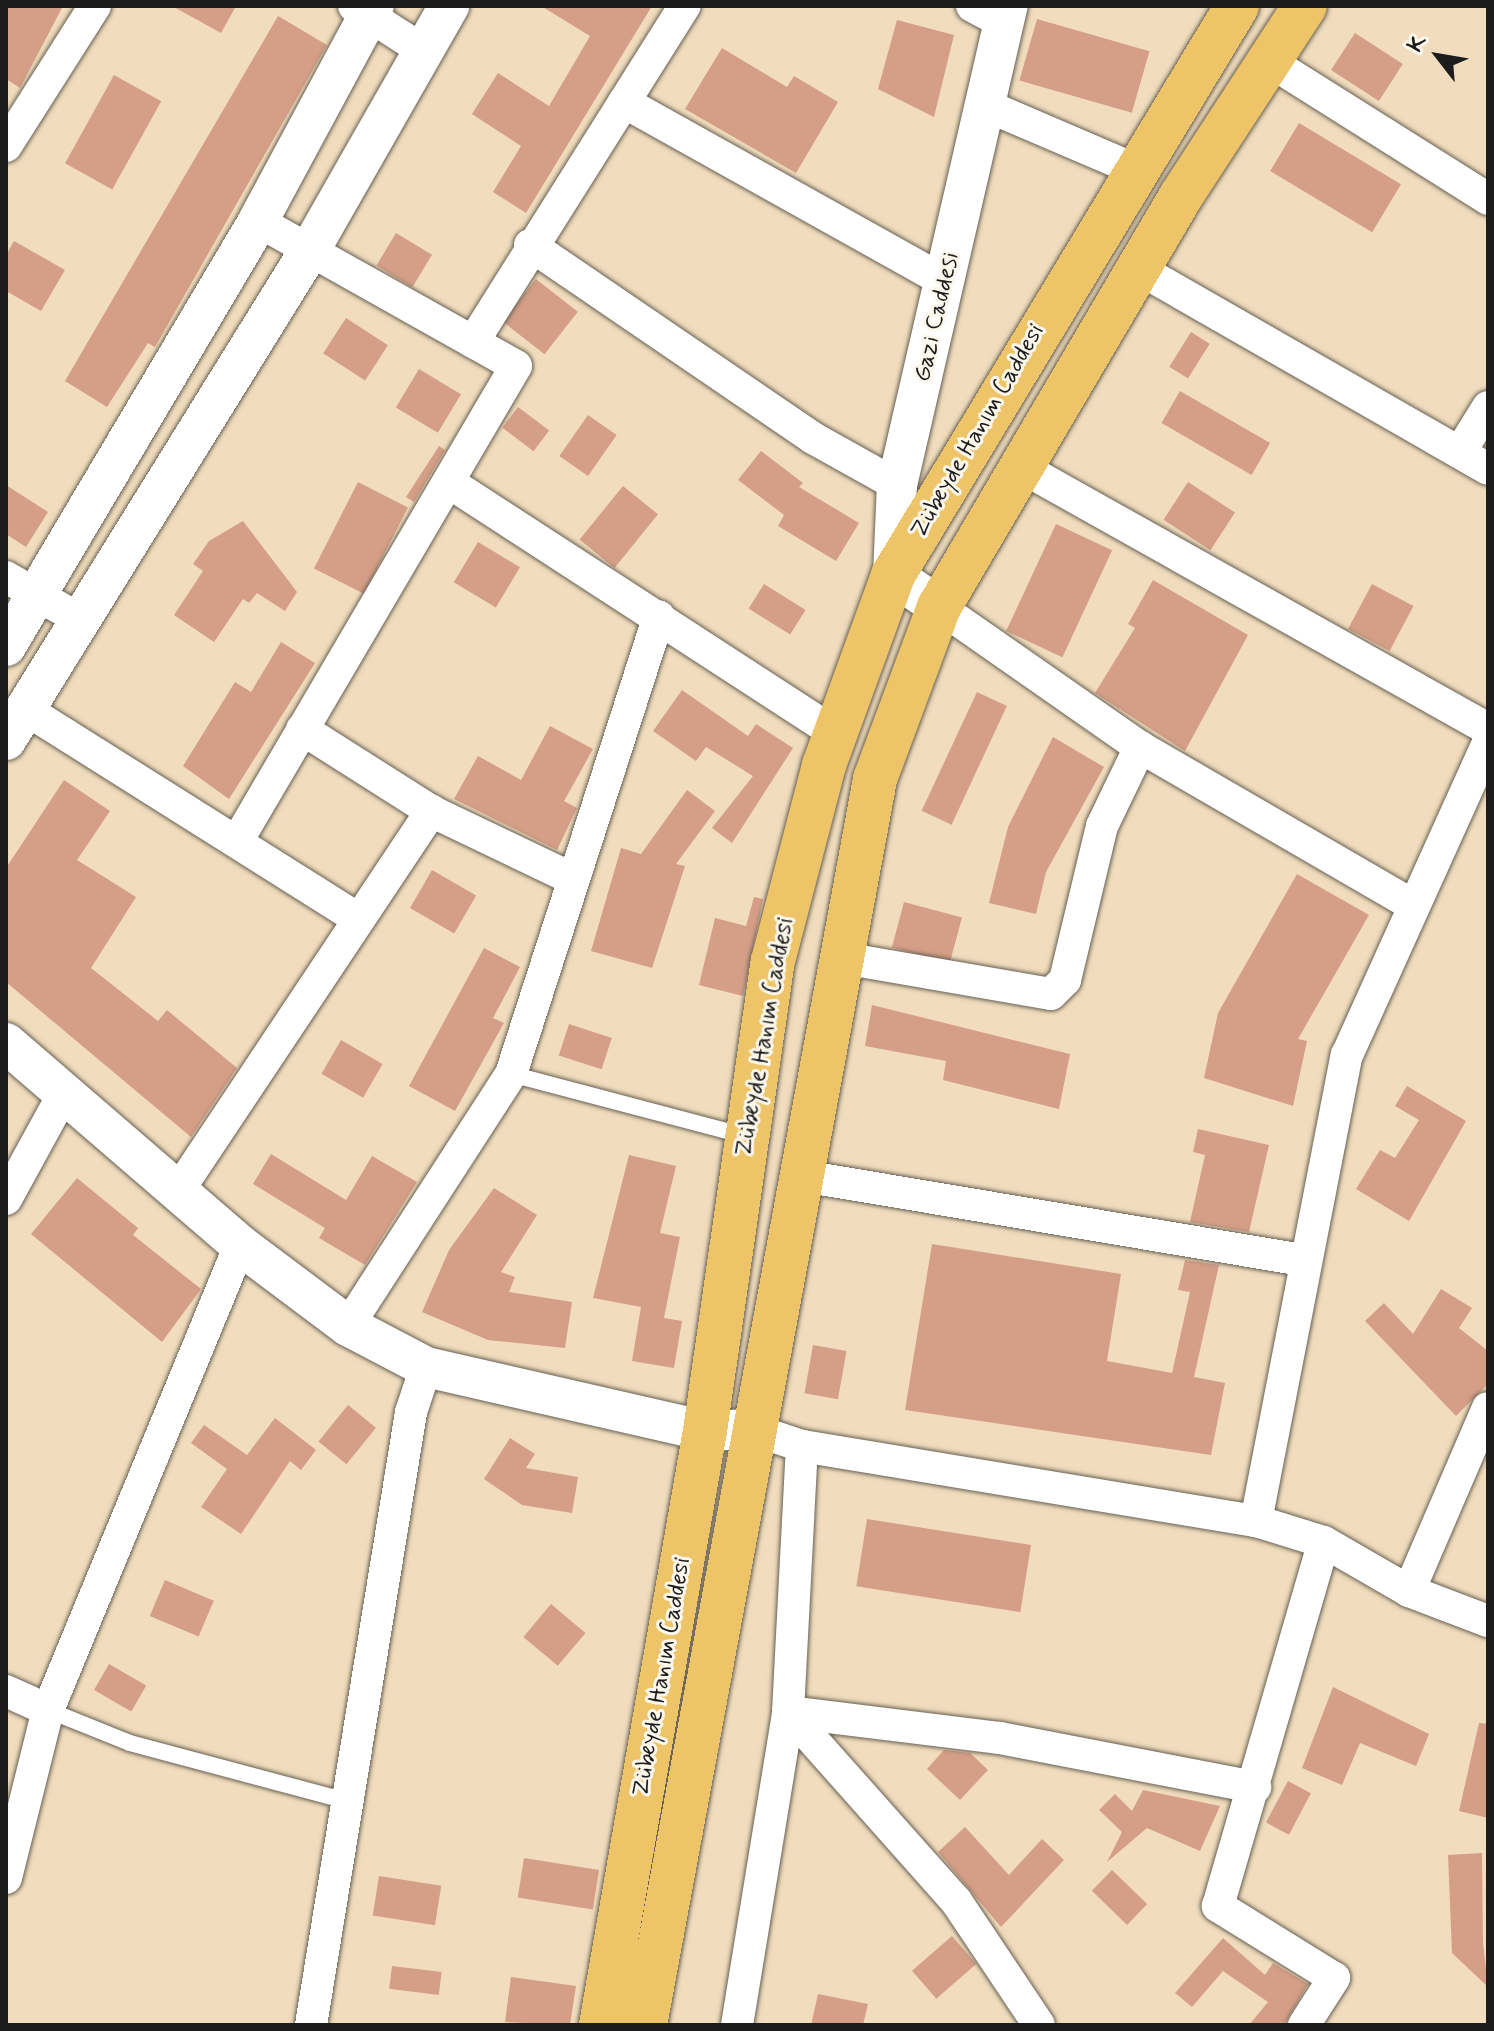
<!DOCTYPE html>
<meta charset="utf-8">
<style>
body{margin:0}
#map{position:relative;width:1494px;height:2031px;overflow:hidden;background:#f1ddbd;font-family:Mynerve,sans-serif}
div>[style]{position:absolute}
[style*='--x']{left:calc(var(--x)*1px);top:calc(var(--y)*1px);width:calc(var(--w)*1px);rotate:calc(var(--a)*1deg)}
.building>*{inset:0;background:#d59e87;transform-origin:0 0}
.roads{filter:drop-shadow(0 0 2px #676054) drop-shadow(0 0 2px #676054)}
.service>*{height:16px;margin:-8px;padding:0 8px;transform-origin:8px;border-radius:8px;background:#fff}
.minor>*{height:32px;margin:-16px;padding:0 16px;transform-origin:16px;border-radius:16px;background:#fff}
.tertiary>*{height:40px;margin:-20px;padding:0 20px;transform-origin:20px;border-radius:20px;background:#fff}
.primary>*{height:44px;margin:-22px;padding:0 22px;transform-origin:22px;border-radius:22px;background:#eec469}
span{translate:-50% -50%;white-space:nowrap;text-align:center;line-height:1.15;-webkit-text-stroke:6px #fbf7ec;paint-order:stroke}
.street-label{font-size:24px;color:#1c1c1c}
.frame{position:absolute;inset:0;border:8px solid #1c1c1c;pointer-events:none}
.north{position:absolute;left:1398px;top:16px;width:80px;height:80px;-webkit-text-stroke:6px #fbf7ec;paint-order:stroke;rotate:301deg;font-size:22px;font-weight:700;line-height:32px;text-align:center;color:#1c1c1c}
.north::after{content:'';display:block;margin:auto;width:28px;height:36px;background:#1c1c1c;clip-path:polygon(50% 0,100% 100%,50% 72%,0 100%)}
</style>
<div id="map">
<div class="building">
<i style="clip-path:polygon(6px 6px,63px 6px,20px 88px,6px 79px)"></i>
<i style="clip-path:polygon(172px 6px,236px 6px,221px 33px)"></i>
<i style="clip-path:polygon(541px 6px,652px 6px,526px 213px,493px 192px,521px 146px,472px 114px,498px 73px,549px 106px,590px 36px)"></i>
<i style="clip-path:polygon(278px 16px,327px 45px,155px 347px,148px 343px,107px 407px,65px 381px)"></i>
<i style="left:1037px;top:19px;width:117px;height:64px;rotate:16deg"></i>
<i style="clip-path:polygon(897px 20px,954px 35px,934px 117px,878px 89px)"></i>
<i style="left:1355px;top:33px;width:57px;height:44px;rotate:33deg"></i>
<i style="clip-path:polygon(722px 48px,787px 87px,794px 76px,838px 102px,796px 173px,685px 109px)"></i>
<i style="left:114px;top:75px;width:54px;height:101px;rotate:29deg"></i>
<i style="left:1299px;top:123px;width:119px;height:56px;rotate:31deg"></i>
<i style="left:396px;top:233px;width:42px;height:38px;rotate:31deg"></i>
<i style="clip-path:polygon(14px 241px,65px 270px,41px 311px,6px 291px,6px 255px)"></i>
<i style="left:536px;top:279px;width:53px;height:54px;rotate:38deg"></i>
<i style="left:346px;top:318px;width:50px;height:42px;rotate:33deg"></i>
<i style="left:1191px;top:332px;width:22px;height:41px;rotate:32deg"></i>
<i style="left:419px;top:369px;width:49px;height:45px;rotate:31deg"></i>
<i style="left:1180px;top:391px;width:104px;height:37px;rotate:30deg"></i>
<i style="left:518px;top:407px;width:39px;height:26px;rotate:37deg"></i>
<i style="left:588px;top:415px;width:35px;height:50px;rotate:35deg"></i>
<i style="clip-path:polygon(439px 446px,445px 450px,414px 502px,406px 497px)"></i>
<i style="clip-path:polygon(761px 451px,803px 483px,799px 487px,859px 523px,836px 561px,778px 526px,784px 515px,738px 480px)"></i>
<i style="left:358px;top:482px;width:56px;height:97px;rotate:27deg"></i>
<i style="left:1188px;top:482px;width:56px;height:45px;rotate:33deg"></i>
<i style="clip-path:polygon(6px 485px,48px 512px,26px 547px,6px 534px)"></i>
<i style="left:623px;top:486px;width:45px;height:69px;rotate:39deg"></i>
<i style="clip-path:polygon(243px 521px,297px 592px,285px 611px,257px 593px,249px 603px,243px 599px,214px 642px,174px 615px,203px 571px,193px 564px,209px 541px)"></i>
<i style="left:1056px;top:524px;width:62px;height:118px;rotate:25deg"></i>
<i style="left:478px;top:542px;width:49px;height:47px;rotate:31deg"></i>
<i style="clip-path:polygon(1153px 580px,1248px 635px,1185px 751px,1095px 693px,1135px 628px,1128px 624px)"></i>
<i style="left:764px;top:584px;width:49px;height:29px;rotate:32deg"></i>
<i style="left:1372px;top:584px;width:47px;height:51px;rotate:28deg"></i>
<i style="clip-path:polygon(281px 642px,315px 663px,229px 799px,183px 766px,235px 682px,251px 692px)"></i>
<i style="clip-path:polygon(682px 690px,748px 736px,756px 724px,793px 748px,732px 843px,712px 828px,753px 776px,706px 747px,696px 761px,653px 731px)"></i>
<i style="left:977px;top:692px;width:33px;height:131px;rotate:25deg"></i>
<i style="clip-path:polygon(550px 726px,593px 749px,564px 801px,577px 808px,557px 850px,454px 799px,478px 756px,521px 780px)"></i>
<i style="clip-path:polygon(1053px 737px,1104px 767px,1046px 872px,1036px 914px,989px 903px,1008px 827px)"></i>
<i style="clip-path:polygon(64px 780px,110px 811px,77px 860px,136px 897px,91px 968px,158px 1021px,167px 1010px,237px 1068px,191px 1137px,6px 982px,6px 868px)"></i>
<i style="clip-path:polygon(687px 790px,715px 811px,676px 864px,685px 866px,652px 968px,591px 951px,621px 848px,641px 854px)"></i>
<i style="left:432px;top:870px;width:51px;height:44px;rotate:30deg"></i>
<i style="clip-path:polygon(1297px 874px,1369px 915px,1298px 1039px,1307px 1041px,1293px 1106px,1204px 1078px,1218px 1013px)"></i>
<i style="clip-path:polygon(754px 897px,763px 899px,743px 996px,699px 985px,715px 918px,746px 926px)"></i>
<i style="left:904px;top:902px;width:60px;height:47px;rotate:15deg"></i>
<i style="clip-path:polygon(484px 948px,520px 967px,493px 1018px,504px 1023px,455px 1111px,409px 1086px)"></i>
<i style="clip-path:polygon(872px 1005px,1070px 1054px,1059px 1109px,943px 1080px,946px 1061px,865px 1046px)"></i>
<i style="left:569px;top:1024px;width:45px;height:33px;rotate:18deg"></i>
<i style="left:341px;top:1040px;width:48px;height:39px;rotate:30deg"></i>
<i style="clip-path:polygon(1407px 1086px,1466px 1121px,1409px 1221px,1356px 1189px,1380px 1150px,1395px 1158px,1419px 1120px,1395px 1106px)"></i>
<i style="clip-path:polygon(1198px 1129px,1269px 1145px,1249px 1232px,1190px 1222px,1205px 1155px,1193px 1152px)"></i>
<i style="clip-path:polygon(271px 1154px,346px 1200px,372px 1156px,417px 1182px,365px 1265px,319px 1238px,325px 1228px,253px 1184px)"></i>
<i style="clip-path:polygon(629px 1155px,676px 1166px,660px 1233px,680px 1237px,664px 1318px,682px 1321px,674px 1368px,632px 1361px,641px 1307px,593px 1298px)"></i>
<i style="clip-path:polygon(77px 1178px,138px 1228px,133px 1235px,201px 1289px,162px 1342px,31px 1234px)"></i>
<i style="clip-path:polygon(494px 1188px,537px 1215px,501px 1272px,515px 1277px,509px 1292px,572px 1302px,565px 1348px,488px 1340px,422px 1312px,449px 1250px)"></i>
<i style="clip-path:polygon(932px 1244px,1121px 1274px,1107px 1361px,1172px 1373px,1190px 1292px,1178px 1290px,1185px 1260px,1219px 1265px,1194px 1377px,1225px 1383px,1211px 1455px,905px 1410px)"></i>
<i style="clip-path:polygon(1441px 1289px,1472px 1308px,1459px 1328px,1488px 1351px,1488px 1384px,1456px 1416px,1365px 1321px,1384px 1303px,1413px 1334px)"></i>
<i style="left:813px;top:1345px;width:34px;height:49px;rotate:10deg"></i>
<i style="left:348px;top:1405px;width:36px;height:47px;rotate:39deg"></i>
<i style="clip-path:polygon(275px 1418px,316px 1450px,301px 1470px,290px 1461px,241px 1534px,201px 1507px,227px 1469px,191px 1443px,204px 1425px,247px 1455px)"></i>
<i style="clip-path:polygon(510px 1438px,535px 1454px,526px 1468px,578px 1477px,572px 1513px,522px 1505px,484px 1479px)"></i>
<i style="left:867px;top:1519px;width:166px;height:68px;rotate:9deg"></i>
<i style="left:165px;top:1580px;width:53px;height:39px;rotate:23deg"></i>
<i style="left:551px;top:1604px;width:45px;height:43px;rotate:40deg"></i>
<i style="left:109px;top:1664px;width:43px;height:30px;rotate:30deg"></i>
<i style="clip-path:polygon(1333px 1687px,1429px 1734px,1416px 1766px,1360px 1743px,1342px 1785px,1302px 1768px)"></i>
<i style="clip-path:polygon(1479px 1723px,1488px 1724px,1488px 1818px,1459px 1811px)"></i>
<i style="clip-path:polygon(944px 1750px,970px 1753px,988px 1770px,960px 1800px,927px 1769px)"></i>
<i style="left:1288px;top:1781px;width:26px;height:47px;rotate:28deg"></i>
<i style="clip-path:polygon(1143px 1790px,1220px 1806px,1200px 1851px,1147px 1828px,1107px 1862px,1122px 1832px,1099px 1810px,1115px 1794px,1132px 1811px)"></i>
<i style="clip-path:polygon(965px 1827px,1009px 1875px,1042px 1839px,1064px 1860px,1001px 1927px,938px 1852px)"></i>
<i style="clip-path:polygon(1482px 1853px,1483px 1943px,1488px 1987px,1452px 1953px,1448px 1855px)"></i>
<i style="left:524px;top:1858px;width:76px;height:40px;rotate:9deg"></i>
<i style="left:1112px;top:1870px;width:49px;height:29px;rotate:44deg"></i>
<i style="left:379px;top:1876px;width:63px;height:40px;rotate:9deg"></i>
<i style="left:952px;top:1936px;width:37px;height:53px;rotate:49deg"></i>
<i style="clip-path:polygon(1223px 1938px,1265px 1975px,1273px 1963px,1308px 1984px,1284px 2025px,1249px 2025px,1268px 2002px,1223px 1971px,1192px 2007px,1175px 1993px)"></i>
<i style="left:392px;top:1966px;width:50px;height:23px;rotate:7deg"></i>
<i style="clip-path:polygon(511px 1977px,576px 1986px,570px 2025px,505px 2022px)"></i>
<i style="clip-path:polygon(818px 1994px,868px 2004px,863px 2025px,811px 2025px)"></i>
</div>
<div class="roads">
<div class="service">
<i style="--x:511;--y:1074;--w:242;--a:14.8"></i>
<i style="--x:48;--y:1710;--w:88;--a:21.9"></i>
<i style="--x:130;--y:1743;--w:228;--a:15"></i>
</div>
<div class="minor">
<i style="--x:354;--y:6;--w:83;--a:32.7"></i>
<i style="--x:972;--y:6;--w:36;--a:28"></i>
<i style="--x:1269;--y:61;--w:259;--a:32.2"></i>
<i style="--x:624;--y:102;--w:369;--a:29.2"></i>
<i style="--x:985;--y:105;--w:160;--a:23.2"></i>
<i style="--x:6;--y:146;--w:166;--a:-57.6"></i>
<i style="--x:530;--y:245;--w:343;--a:34.3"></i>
<i style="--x:813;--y:438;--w:96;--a:29.2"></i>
<i style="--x:1139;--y:269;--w:402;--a:29.8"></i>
<i style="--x:473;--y:342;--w:397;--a:-57.8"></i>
<i style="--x:1460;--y:452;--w:53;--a:-58.1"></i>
<i style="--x:1021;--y:467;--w:535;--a:29.29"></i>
<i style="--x:453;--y:485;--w:455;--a:33"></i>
<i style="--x:6;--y:577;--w:84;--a:29.9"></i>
<i style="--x:939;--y:607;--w:245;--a:34.9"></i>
<i style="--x:1140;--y:747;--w:315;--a:30.1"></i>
<i style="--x:25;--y:709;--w:394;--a:32.2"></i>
<i style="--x:302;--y:729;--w:153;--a:32.4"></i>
<i style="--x:431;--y:811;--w:153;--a:25.6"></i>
<i style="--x:239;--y:838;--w:547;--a:-59.59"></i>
<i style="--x:516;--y:366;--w:296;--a:-150.7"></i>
<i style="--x:837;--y:957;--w:217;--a:9.8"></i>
<i style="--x:1051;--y:994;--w:20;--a:-45"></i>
<i style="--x:1065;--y:980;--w:158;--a:-76.5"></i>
<i style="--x:1102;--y:826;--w:88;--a:-64.3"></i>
<i style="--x:797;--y:1175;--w:512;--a:9.55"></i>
<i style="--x:178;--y:1191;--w:457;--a:-56.3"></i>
<i style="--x:6;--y:1199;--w:121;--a:-61.3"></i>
<i style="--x:348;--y:1326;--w:300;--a:-57.1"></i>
<i style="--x:511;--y:1074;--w:481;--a:-72.1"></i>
<i style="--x:751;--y:1429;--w:54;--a:18.4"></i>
<i style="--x:802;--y:1446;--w:460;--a:9.4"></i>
<i style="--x:1256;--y:1521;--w:71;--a:17.2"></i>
<i style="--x:1324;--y:1542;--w:98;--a:30"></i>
<i style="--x:1409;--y:1591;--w:85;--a:20.8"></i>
<i style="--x:1256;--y:1521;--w:475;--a:-79"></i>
<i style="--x:1347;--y:1055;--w:343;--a:-65.7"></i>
<i style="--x:1409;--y:1591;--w:199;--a:-66.7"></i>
<i style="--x:6;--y:1691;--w:46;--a:24.3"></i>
<i style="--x:788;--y:1712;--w:214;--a:7"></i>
<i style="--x:1000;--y:1738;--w:260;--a:10.9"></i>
<i style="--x:788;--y:1712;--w:253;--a:48.4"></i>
<i style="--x:956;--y:1901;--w:149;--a:56.2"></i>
<i style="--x:6;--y:1878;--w:173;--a:-76"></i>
<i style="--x:48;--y:1710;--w:503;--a:-67.56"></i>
<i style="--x:311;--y:2025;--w:621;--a:-80.73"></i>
<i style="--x:411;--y:1412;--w:47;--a:-71.6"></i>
<i style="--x:737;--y:2025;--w:317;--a:-80.7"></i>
<i style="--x:788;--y:1712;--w:266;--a:-87"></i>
<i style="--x:1304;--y:2025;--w:56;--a:-57.4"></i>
<i style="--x:1334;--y:1978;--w:137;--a:-148.2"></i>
<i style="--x:1218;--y:1906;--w:379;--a:-73.8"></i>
</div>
<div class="tertiary">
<i style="--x:939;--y:607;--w:56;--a:-145.2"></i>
<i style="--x:893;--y:575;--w:90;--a:-87.5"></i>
<i style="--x:897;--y:485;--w:492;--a:-77"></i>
<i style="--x:6;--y:646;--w:494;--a:-59.3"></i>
<i style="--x:258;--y:221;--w:244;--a:-61.7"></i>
<i style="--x:6;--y:740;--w:579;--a:-58.2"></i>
<i style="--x:311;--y:248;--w:279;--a:-60.3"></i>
<i style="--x:6;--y:1043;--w:309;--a:40.8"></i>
<i style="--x:240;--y:1245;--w:135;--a:36.9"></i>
<i style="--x:348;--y:1326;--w:88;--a:27.7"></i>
<i style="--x:426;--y:1367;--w:286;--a:12.9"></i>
<i style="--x:705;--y:1431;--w:46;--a:-2.5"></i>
</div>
<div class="primary">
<i style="--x:601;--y:2025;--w:603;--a:-80.07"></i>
<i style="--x:705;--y:1431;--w:475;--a:-81.8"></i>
<i style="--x:773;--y:961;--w:203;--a:-75.4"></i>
<i style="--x:824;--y:765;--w:202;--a:-70"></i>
<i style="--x:893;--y:575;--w:665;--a:-58.84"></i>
<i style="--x:645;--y:2025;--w:1267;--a:-79.54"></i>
<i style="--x:875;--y:779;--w:184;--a:-69.6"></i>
<i style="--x:939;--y:607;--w:477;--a:-59.5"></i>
<i style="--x:1181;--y:196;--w:227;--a:-56.9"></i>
</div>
</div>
<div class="street-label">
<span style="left:937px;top:317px;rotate:-77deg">Gazi Caddesi</span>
<span style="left:978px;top:431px;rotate:-60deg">Zübeyde Hanım Caddesi</span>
<span style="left:765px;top:1037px;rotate:-80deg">Zübeyde Hanım Caddesi</span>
<span style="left:662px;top:1677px;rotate:-80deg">Zübeyde Hanım Caddesi</span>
</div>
<div class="frame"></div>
<div class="north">K</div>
</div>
